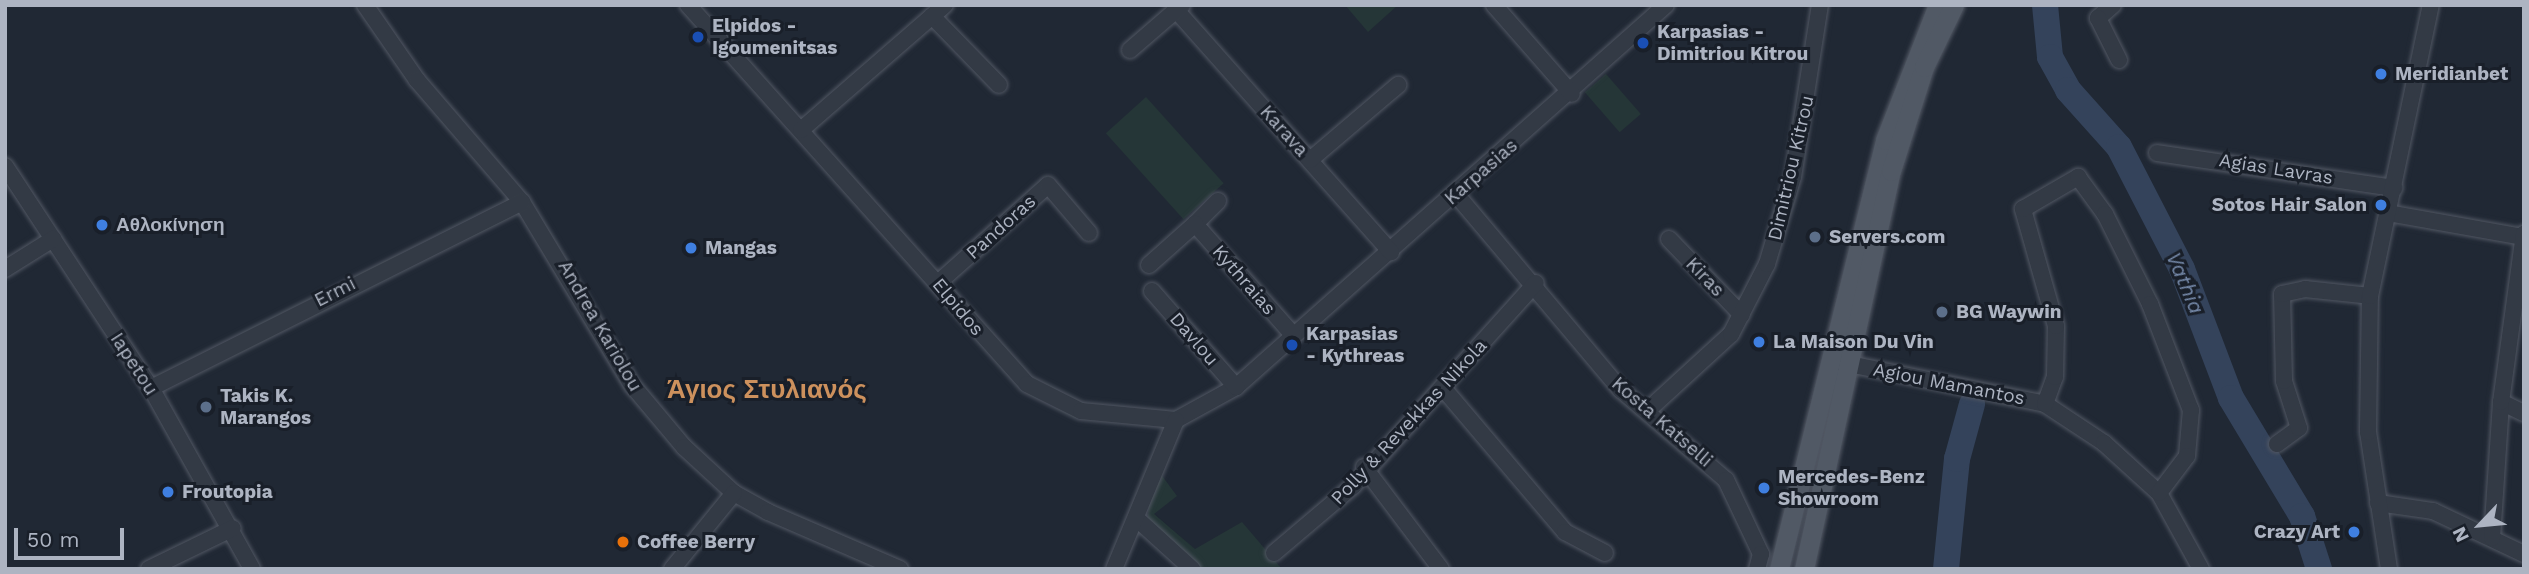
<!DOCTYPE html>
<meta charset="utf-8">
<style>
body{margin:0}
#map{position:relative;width:2529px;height:574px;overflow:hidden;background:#202834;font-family:"Work Sans",sans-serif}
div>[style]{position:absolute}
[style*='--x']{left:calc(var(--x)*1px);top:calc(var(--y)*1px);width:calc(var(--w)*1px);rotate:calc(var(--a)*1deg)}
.green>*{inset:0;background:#253637;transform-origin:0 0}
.river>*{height:26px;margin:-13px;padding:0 13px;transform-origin:13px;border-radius:13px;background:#34435b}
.roads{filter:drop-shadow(0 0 2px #515763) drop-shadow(0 0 2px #515763)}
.minor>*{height:16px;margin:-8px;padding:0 8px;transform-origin:8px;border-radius:8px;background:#333a45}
.major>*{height:19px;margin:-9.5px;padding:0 9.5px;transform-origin:9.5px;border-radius:9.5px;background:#515965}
.dots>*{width:19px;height:19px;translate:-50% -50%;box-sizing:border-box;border:4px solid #191f29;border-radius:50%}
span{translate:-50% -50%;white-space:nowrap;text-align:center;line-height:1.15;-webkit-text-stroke:6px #191f29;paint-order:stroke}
.poi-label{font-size:19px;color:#adb4c2;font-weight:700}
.left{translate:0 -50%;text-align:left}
.right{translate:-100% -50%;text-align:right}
.street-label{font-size:19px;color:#adb4c2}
.water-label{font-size:21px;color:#768aaa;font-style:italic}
.district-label{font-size:26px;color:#cd915d;font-weight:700}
.frame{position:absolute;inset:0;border:7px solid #adb4c2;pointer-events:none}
.north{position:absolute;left:2445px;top:490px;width:70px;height:70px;-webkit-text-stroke:5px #191f29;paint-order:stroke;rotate:244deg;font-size:19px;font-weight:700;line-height:28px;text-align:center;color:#adb4c2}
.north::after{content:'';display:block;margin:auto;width:24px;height:32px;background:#adb4c2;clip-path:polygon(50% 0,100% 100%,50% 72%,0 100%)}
.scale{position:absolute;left:14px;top:528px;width:110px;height:32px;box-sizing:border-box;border:4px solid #adb4c2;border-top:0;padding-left:9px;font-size:21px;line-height:24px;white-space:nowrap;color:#adb4c2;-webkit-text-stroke:5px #191f29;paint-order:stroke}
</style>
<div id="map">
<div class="green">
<i style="clip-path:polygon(1345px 5px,1398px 5px,1368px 32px)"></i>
<i style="left:1606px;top:74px;width:53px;height:28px;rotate:49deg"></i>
<i style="left:1146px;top:97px;width:116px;height:54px;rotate:48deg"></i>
<i style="clip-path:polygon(1160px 473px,1177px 496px,1154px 514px,1195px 549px,1242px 522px,1282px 569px,1203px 569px,1147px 526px,1150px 493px)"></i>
</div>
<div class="river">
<i style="--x:2045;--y:5;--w:52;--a:84.5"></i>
<i style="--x:2050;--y:57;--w:38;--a:61"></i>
<i style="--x:2068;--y:90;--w:76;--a:48.2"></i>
<i style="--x:2119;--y:147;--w:137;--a:62.7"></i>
<i style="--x:2182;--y:269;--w:138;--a:69.2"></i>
<i style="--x:2231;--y:398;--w:138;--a:59"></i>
<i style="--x:2302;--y:516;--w:56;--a:72.2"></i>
<i style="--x:1946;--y:569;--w:111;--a:-84.3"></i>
<i style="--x:1957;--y:459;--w:57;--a:-74.7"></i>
</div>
<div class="roads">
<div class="minor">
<i style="--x:365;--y:5;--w:91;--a:55.3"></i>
<i style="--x:417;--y:80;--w:161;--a:49.3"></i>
<i style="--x:522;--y:202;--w:214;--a:59"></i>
<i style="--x:632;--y:385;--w:81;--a:50"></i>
<i style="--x:684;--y:447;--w:68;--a:42.6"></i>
<i style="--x:734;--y:493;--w:39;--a:29"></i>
<i style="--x:768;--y:512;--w:144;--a:23.4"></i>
<i style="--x:688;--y:5;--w:508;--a:48.19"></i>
<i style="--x:1027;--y:384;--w:60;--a:26.6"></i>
<i style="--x:1081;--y:411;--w:95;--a:5.4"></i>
<i style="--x:1176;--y:420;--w:68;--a:-28.8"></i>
<i style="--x:1236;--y:387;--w:575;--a:-41.62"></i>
<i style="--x:1494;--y:5;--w:118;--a:48.8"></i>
<i style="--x:2113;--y:5;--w:20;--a:139"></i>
<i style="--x:2098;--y:18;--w:47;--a:63.4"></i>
<i style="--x:1176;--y:10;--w:324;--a:48.4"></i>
<i style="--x:932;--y:16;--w:96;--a:45.8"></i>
<i style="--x:1130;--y:50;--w:69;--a:-40.9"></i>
<i style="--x:801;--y:130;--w:191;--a:-41"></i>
<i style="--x:2157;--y:153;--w:240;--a:8.4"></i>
<i style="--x:1310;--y:160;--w:116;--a:-40.4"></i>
<i style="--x:5;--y:166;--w:266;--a:56.7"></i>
<i style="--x:151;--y:388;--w:207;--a:60.8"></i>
<i style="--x:1455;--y:193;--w:258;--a:49.9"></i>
<i style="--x:1621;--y:390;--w:138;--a:40.6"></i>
<i style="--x:1726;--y:480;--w:82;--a:64.7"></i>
<i style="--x:1761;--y:554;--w:16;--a:105"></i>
<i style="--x:1218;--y:201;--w:33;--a:135"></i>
<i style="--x:1195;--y:224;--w:149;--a:48.5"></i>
<i style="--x:2388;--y:213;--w:137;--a:10.1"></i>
<i style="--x:1669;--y:239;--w:105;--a:46.2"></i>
<i style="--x:1149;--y:265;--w:62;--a:-41.7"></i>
<i style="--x:5;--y:269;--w:57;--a:-32"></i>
<i style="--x:938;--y:283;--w:147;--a:-41.7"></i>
<i style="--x:1048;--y:185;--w:63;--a:49.5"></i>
<i style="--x:1152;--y:291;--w:128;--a:48.8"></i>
<i style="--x:1839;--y:362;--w:210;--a:11.5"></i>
<i style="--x:2045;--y:404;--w:71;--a:33.5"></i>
<i style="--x:2104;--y:443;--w:74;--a:42.3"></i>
<i style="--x:2159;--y:493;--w:87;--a:61.1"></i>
<i style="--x:151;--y:388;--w:415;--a:-26.6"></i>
<i style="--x:1443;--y:388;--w:189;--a:49.7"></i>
<i style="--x:1565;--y:532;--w:45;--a:27.7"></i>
<i style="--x:2501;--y:402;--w:25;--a:26"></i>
<i style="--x:2045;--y:404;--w:29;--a:-70"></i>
<i style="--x:2055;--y:377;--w:51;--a:-88.9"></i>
<i style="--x:2056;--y:326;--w:122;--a:-105.8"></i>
<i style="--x:2023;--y:209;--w:64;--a:-30.2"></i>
<i style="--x:2078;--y:177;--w:46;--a:53.9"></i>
<i style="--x:2105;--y:214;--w:101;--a:63.4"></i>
<i style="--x:2150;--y:304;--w:114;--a:68.9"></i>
<i style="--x:2191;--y:410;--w:46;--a:95"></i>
<i style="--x:2187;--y:456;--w:46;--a:127.1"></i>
<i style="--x:1647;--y:411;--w:114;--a:-42.5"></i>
<i style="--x:1731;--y:334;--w:79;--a:-62.8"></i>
<i style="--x:1767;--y:264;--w:91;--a:-73.4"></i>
<i style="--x:1793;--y:177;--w:174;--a:-81.1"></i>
<i style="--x:2277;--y:444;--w:27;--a:-36"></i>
<i style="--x:2299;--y:428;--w:49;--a:-107.7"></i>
<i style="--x:2284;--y:381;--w:87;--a:-91.3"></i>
<i style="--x:2282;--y:294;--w:24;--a:-12"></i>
<i style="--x:2305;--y:289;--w:65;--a:6.1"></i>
<i style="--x:1364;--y:467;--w:128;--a:53"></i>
<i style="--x:2378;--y:503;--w:56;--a:8.3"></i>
<i style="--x:2433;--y:511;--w:101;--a:25.3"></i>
<i style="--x:1136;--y:518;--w:76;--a:42.3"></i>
<i style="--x:2492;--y:538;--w:136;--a:-86.2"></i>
<i style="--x:2501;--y:402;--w:170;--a:-82.2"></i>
<i style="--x:1274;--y:553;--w:104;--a:-40.3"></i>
<i style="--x:1353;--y:486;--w:273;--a:-48"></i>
<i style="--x:149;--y:569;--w:93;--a:-26"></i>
<i style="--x:672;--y:569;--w:98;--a:-50.8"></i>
<i style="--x:1114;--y:569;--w:161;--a:-67.4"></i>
<i style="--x:2389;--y:569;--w:139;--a:-98.7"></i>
<i style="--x:2368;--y:432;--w:136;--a:-89.2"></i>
<i style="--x:2370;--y:296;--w:297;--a:-78.2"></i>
</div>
<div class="major">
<i style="--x:1779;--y:569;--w:442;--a:-76.1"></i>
<i style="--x:1885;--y:140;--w:145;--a:-68.6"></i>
<i style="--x:1804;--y:569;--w:407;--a:-77.7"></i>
<i style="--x:1891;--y:171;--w:109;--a:-72.4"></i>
<i style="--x:1924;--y:67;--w:69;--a:-64.2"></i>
</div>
</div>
<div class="dots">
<i style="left:698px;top:37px;background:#1a4fb4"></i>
<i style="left:1643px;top:43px;background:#1a4fb4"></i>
<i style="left:2381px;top:74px;background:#3f7fe0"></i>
<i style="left:2381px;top:205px;background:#3f7fe0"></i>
<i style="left:102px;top:225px;background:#3f7fe0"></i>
<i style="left:1815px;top:237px;background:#5c6f8a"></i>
<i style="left:691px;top:248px;background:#3f7fe0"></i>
<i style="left:1942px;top:312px;background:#5c6f8a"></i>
<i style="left:1759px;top:342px;background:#3f7fe0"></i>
<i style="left:1292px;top:345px;background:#1a4fb4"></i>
<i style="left:206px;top:407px;background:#5c6f8a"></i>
<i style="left:1764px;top:488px;background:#3f7fe0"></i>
<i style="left:168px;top:492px;background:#3f7fe0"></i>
<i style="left:2354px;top:532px;background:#3f7fe0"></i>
<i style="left:623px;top:542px;background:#e8710a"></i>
</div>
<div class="poi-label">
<span class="left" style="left:712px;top:37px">Elpidos -<br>Igoumenitsas</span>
<span class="left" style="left:1657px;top:43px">Karpasias -<br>Dimitriou Kitrou</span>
<span class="left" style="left:2395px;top:74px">Meridianbet</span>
<span class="right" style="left:2367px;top:205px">Sotos Hair Salon</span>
<span class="left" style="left:116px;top:225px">Αθλοκίνηση</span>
<span class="left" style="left:1829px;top:237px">Servers.com</span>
<span class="left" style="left:705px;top:248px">Mangas</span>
<span class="left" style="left:1956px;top:312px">BG Waywin</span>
<span class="left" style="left:1306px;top:345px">Karpasias<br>- Kythreas</span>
<span class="left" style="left:1773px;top:342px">La Maison Du Vin</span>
<span class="left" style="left:220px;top:407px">Takis K.<br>Marangos</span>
<span class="left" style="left:1778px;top:488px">Mercedes-Benz<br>Showroom</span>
<span class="left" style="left:182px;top:492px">Froutopia</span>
<span class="right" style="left:2340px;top:532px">Crazy Art</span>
<span class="left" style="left:637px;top:542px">Coffee Berry</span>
</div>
<div class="street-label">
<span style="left:1284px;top:131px;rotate:48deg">Karava</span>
<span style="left:1791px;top:168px;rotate:-77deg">Dimitriou Kitrou</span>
<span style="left:2276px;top:169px;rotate:9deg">Agias Lavras</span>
<span style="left:1481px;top:172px;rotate:-41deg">Karpasias</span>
<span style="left:1001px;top:227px;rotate:-42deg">Pandoras</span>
<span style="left:1705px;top:277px;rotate:46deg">Kiras</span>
<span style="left:1244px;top:280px;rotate:49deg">Kythraias</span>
<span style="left:335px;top:292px;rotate:-27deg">Ermi</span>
<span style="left:958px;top:307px;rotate:50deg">Elpidos</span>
<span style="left:600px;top:326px;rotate:60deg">Andrea Kariolou</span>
<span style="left:1194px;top:339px;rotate:49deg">Davlou</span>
<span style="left:134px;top:364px;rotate:57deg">Iapetou</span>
<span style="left:1949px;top:384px;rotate:11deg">Agiou Mamantos</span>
<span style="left:1409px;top:422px;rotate:-47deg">Polly &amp; Revekkas Nikola</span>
<span style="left:1662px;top:422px;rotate:41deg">Kosta Katselli</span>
</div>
<div class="water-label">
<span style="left:2185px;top:283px;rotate:67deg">Vathia</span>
</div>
<div class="district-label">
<span style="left:767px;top:390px">Άγιος Στυλιανός</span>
</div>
<div class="frame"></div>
<div class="north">N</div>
<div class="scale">50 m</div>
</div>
